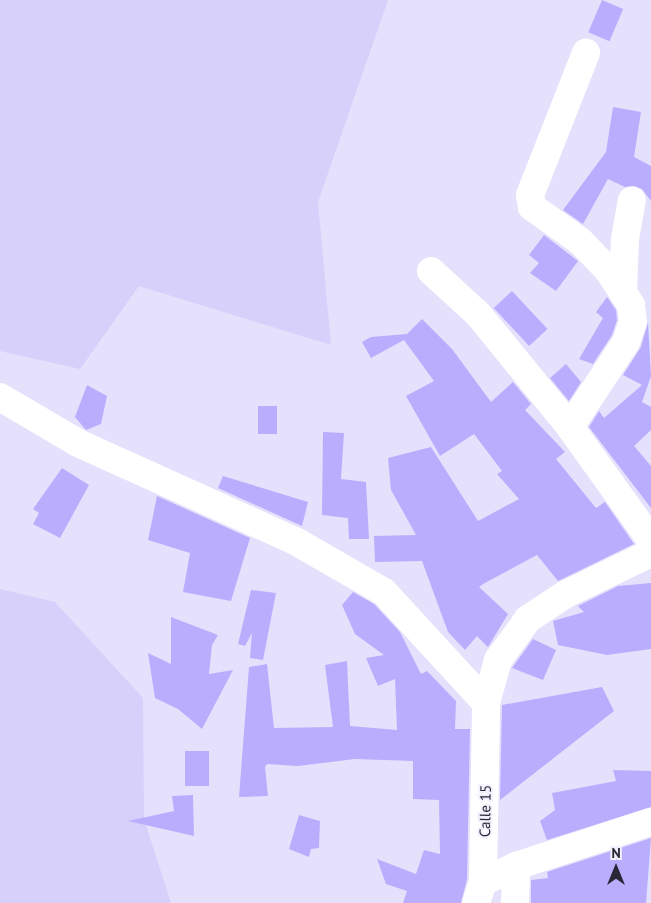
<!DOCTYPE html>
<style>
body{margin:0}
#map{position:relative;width:651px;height:903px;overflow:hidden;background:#e5e1fc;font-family:"PT Sans",sans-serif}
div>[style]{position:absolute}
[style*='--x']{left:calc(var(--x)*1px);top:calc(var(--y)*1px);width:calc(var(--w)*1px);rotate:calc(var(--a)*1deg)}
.green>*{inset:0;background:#d6d0fb}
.building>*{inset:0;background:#bbadfd;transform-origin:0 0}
.minor>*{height:28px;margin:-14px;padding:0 14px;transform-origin:14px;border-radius:14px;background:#fff}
span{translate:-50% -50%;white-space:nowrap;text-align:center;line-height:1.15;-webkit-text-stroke:4px #f2f0fe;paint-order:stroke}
.street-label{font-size:15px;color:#292734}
.north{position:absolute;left:591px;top:843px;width:50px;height:50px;-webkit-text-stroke:4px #f2f0fe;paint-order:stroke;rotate:0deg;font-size:14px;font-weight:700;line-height:20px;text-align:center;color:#292734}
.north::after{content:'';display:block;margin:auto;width:18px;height:22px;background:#292734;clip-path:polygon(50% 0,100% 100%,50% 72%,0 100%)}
</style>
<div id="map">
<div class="green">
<i style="clip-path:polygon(0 0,388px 0,318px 202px,331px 345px,139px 286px,80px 369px,0 351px)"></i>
<i style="clip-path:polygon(0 589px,55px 602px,143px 698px,144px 819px,171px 903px,0 903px)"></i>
</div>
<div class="building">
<i style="left:602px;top:0;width:23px;height:35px;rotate:23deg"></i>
<i style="clip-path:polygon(613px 107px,641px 112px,634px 157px,651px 166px,651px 201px,642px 189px,634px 186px,625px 187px,608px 179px,583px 224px,563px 210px,606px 152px)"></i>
<i style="clip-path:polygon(544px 235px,578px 261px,556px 291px,530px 273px,539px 263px,529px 255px)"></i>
<i style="left:512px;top:291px;width:52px;height:25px;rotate:47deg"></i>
<i style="clip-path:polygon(607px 297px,616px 310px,617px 320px,612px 335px,593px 364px,579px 359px,603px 318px,596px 312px)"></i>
<i style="clip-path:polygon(422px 319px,452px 349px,491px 402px,513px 382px,531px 404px,525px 410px,565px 452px,556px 459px,596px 508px,605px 502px,634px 544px,558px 581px,537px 555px,483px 584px,479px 587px,508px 614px,488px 647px,477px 636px,465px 650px,448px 632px,422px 561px,375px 562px,374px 536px,416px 535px,391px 490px,388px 458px,431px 447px,478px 521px,519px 499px,497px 474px,502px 471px,474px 434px,440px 456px,406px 396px,434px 381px,404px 340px,371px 358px,362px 342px,371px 337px,407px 334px)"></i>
<i style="clip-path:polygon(648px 322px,651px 376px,642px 402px,651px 407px,651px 430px,634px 446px,651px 466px,651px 508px,589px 427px,599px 411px,604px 418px,642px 385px,623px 375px,641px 347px)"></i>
<i style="clip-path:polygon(566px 364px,581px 382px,569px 401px,550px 378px)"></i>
<i style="clip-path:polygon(87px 385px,107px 396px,101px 424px,86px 430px,75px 417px)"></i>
<i style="left:277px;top:406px;width:28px;height:19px;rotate:90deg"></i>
<i style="clip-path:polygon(323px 432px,344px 433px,341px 479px,366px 482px,369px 539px,349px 539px,348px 518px,322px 515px)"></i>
<i style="clip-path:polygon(62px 468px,89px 485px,60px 538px,33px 524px,39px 513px,33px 509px)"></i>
<i style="clip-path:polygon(223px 476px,308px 502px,302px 526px,218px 488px)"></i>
<i style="clip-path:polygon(157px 496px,250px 538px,231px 601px,183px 592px,190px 553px,148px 540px)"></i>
<i style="clip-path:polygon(651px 583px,651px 649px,607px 655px,558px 645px,553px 621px,584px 612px,578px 606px,618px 586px)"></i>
<i style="clip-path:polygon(251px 590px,276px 593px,263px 660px,250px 658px,252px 633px,245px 646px,238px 644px)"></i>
<i style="clip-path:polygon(353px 592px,374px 604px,400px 632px,421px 674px,427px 671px,456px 701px,455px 729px,470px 729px,467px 879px,461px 903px,403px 903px,407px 891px,386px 884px,377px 859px,416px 874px,424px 850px,440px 854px,439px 800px,413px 799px,413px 761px,355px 759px,298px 766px,267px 764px,265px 767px,268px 796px,239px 797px,249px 667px,267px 664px,274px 728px,333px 727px,325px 665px,347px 661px,350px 726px,397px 730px,395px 679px,378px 686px,366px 658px,384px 655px,355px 634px,342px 605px)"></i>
<i style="clip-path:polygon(171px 617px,218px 635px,212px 645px,209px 674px,233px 670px,202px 729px,178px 709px,155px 698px,148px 653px,171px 664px)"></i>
<i style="clip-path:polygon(533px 639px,556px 650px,543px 680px,512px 668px)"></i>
<i style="clip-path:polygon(602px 687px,614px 711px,500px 800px,502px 705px)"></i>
<i style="left:185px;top:751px;width:24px;height:35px"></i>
<i style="clip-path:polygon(613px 770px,651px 771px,651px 807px,547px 840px,540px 821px,555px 810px,552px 793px,616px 781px)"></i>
<i style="clip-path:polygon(193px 795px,194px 836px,128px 821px,174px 811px,172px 796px)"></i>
<i style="clip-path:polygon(299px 815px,320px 821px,319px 848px,311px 849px,309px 857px,289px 849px)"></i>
<i style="clip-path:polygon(651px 838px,646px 903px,531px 903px,531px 880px,548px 878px,547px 872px)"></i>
</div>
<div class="minor">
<i style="--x:431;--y:271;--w:64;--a:42.5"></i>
<i style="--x:478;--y:314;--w:146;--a:50.8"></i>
<i style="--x:570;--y:427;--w:139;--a:54.4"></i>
<i style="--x:623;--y:293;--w:54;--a:-87.9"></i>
<i style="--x:625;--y:239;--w:39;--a:-80"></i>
<i style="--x:0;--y:397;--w:91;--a:30.5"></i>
<i style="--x:78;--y:443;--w:240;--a:24.3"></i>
<i style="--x:297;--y:542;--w:100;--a:29.9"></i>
<i style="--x:384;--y:592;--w:151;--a:47.4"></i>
<i style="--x:570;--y:427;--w:102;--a:-56.6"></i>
<i style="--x:626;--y:342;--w:21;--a:-71"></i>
<i style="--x:633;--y:322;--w:17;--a:-97"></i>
<i style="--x:631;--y:305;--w:42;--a:-123.3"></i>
<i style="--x:608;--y:270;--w:40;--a:-134"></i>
<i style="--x:580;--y:241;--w:59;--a:-144.7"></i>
<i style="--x:532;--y:207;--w:12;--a:-99"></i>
<i style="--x:530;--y:195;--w:153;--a:-68.5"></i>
<i style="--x:483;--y:882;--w:37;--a:-26"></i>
<i style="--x:516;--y:866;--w:142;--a:-18.1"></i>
<i style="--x:476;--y:903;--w:22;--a:-72"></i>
<i style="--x:483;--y:882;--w:179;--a:-89"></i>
<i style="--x:486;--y:703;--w:45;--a:-74.4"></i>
<i style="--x:498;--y:660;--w:51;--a:-53.8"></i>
<i style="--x:528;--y:619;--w:45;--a:-33.3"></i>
<i style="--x:566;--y:594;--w:94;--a:-25.8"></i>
<i style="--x:515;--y:903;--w:37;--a:-88"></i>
</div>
<div class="street-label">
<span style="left:485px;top:811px;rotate:-89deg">Calle 15</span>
</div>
<div class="north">N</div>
</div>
